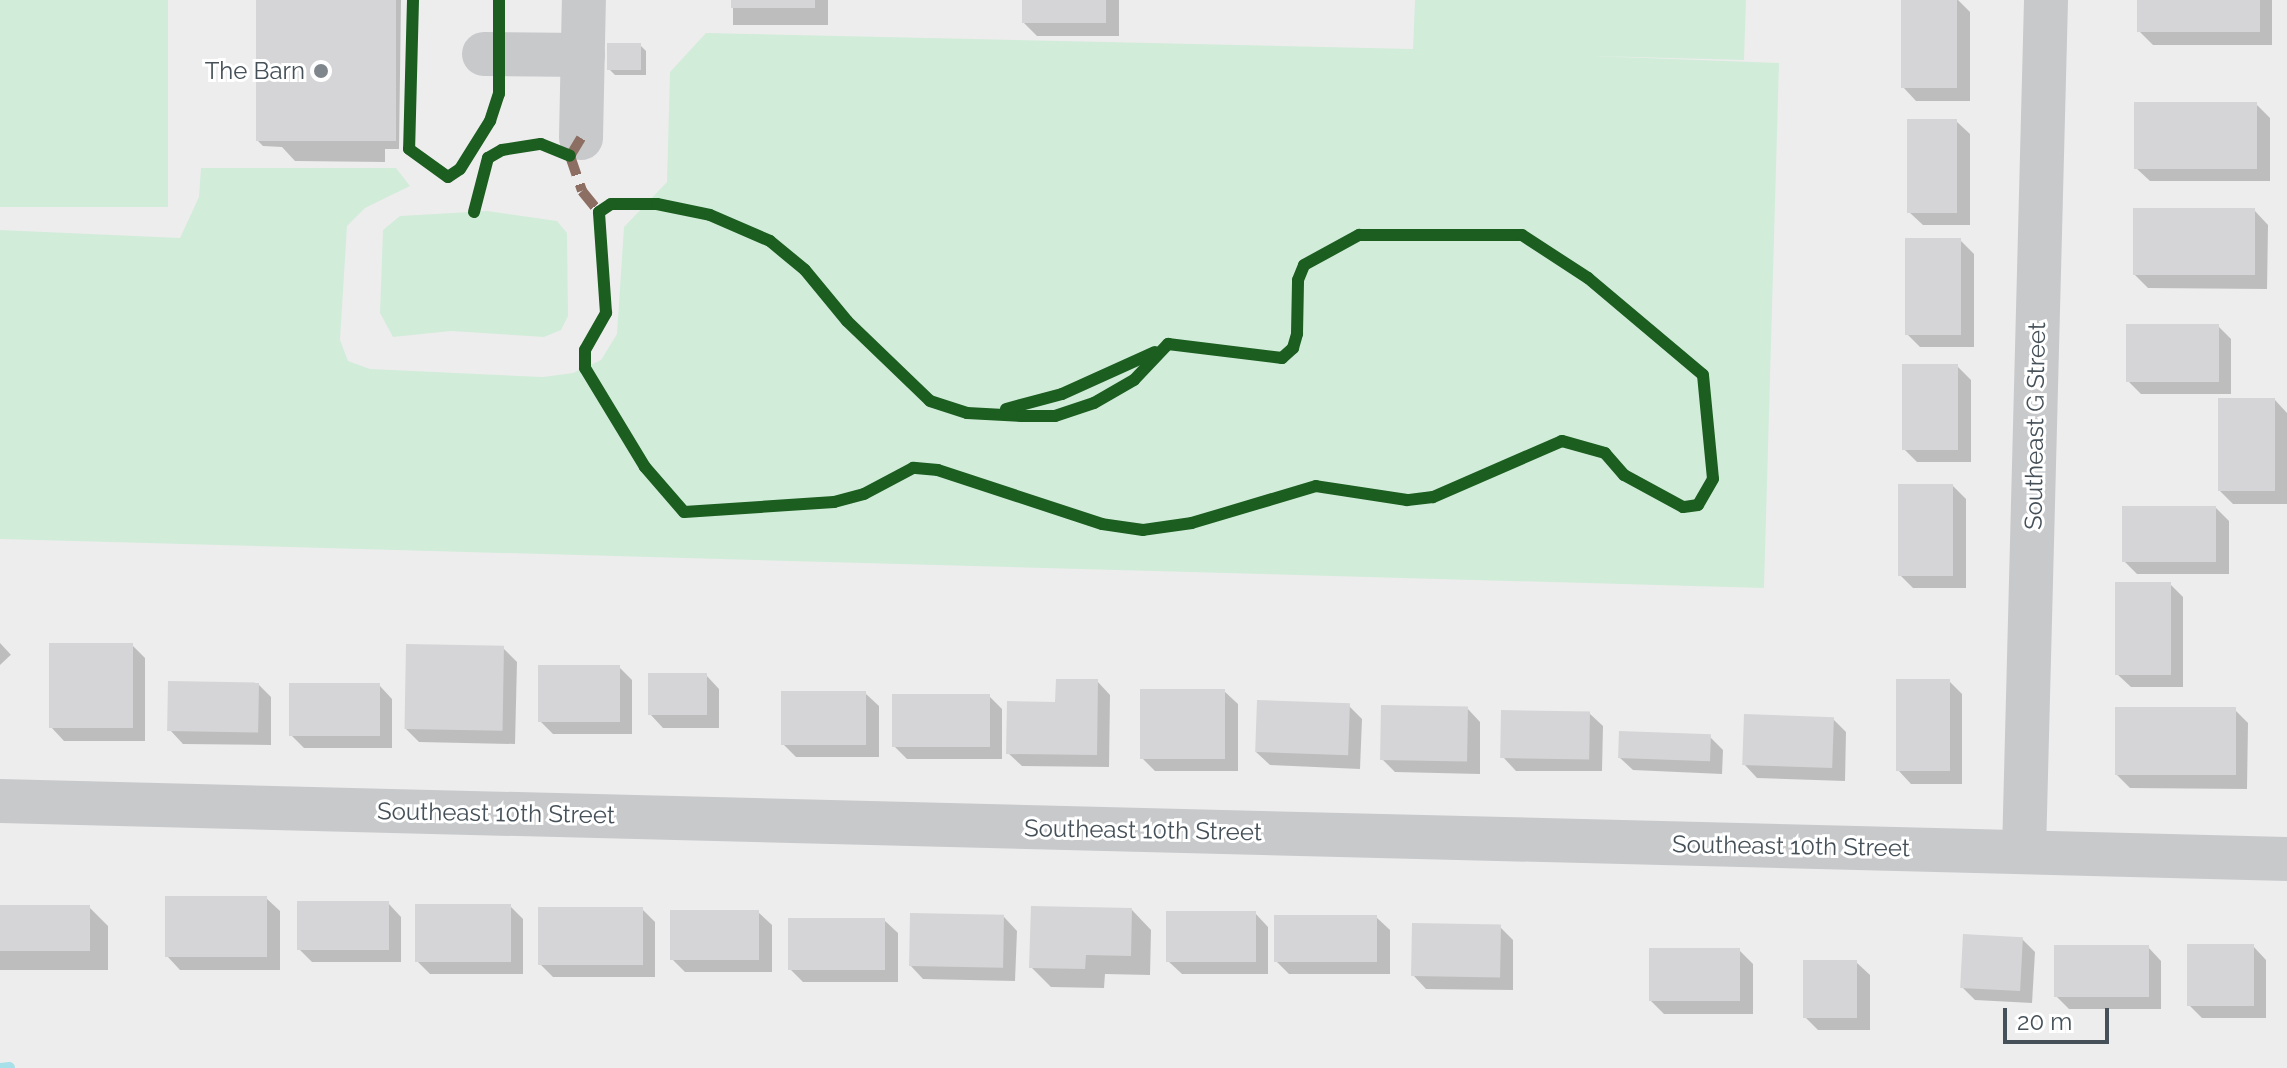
<!DOCTYPE html>
<style>
body{margin:0}
#map{position:relative;width:2287px;height:1068px;overflow:hidden;background:#eeeded;font-family:Raleway,sans-serif}
div>[style]{position:absolute}
[style*='--x']{left:calc(var(--x)*1px);top:calc(var(--y)*1px);width:calc(var(--w)*1px);rotate:calc(var(--a)*1deg)}
.green>*{inset:0;background:#d2ecda;transform-origin:0 0}
.shadow>*{inset:0;background:#0003;transform-origin:0 0}
.stream>*{height:11px;margin:-5.5px;padding:0 5.5px;transform-origin:5.5px;border-radius:5.5px;background:#a7e0e9}
.building>*{inset:0;background:#d5d5d7;transform-origin:0 0}
.minor>*{height:44px;margin:-22px;padding:0 22px;transform-origin:22px;border-radius:22px;background:#c7c9cb}
.quiet>*{height:10px;margin-top:-5px;transform-origin:0;background:repeating-linear-gradient(90deg,#8d6e63 0 20px,transparent 0 30px)}
.cycleway>*{height:12px;margin:-6px;padding:0 6px;transform-origin:6px;border-radius:6px;background:#1b5e20}
.dots>*{width:22px;height:22px;translate:-50% -50%;box-sizing:border-box;border:4px solid #fff;border-radius:50%}
span{translate:-50% -50%;white-space:nowrap;text-align:center;line-height:1.15;-webkit-text-stroke:6px #fff;paint-order:stroke}
.poi-label{font-size:24px;color:#455058}
.right{translate:-100% -50%;text-align:right}
.street-label{font-size:24px;color:#455058}
.scale{position:absolute;left:2003px;top:1008px;width:106px;height:36px;box-sizing:border-box;border:4px solid #455058;border-top:0;padding-left:10px;font-size:24px;line-height:28px;white-space:nowrap;color:#455058;-webkit-text-stroke:6px #fff;paint-order:stroke}
</style>
<div id="map">
<div class="green">
<i style="left:0;top:0;width:168px;height:207px"></i>
<i style="clip-path:polygon(1415px 0,1746px 0,1744px 60px,1594px 56px,1779px 63px,1764px 588px,0 539px,0 230px,180px 238px,199px 197px,201px 168px,396px 168px,410px 186px,365px 208px,347px 226px,340px 340px,348px 361px,370px 369px,543px 377px,573px 373px,601px 360px,617px 334px,624px 227px,667px 182px,670px 72px,706px 33px,1413px 49px)"></i>
<i style="clip-path:polygon(487px 211px,557px 221px,567px 233px,568px 316px,561px 330px,544px 337px,451px 331px,393px 337px,380px 313px,383px 230px,400px 216px)"></i>
</div>
<div class="shadow">
<i style="clip-path:polygon(258px 0,401px 0,399px 149px,385px 149px,385px 162px,295px 161px,282px 147px,263px 146px,257px 140px)"></i>
<i style="left:733px;top:0;width:95px;height:25px"></i>
<i style="clip-path:polygon(1024px 0,1119px 0,1119px 36px,1037px 36px,1024px 23px)"></i>
<i style="clip-path:polygon(1903px 0,1958px 0,1970px 12px,1970px 101px,1916px 101px,1903px 87px)"></i>
<i style="clip-path:polygon(2139px 0,2272px 0,2272px 45px,2153px 45px,2139px 31px)"></i>
<i style="clip-path:polygon(640px 45px,646px 51px,646px 75px,615px 75px,609px 69px)"></i>
<i style="clip-path:polygon(2256px 104px,2270px 118px,2270px 181px,2150px 181px,2136px 168px)"></i>
<i style="clip-path:polygon(1956px 121px,1970px 134px,1970px 225px,1923px 225px,1909px 212px)"></i>
<i style="clip-path:polygon(2255px 211px,2268px 225px,2267px 289px,2148px 288px,2135px 275px)"></i>
<i style="clip-path:polygon(1960px 240px,1974px 254px,1974px 347px,1920px 347px,1907px 334px)"></i>
<i style="clip-path:polygon(2218px 326px,2231px 339px,2231px 394px,2141px 394px,2128px 381px)"></i>
<i style="clip-path:polygon(1957px 366px,1971px 380px,1971px 462px,1917px 462px,1904px 449px)"></i>
<i style="clip-path:polygon(2275px 400px,2287px 413px,2287px 504px,2233px 504px,2220px 491px)"></i>
<i style="clip-path:polygon(1953px 486px,1966px 499px,1966px 588px,1913px 588px,1900px 575px)"></i>
<i style="clip-path:polygon(2216px 508px,2229px 521px,2229px 574px,2137px 574px,2124px 561px)"></i>
<i style="clip-path:polygon(2170px 584px,2183px 597px,2183px 687px,2131px 687px,2117px 674px)"></i>
<i style="left:0;top:643px;width:16px;height:93px;rotate:47deg"></i>
<i style="clip-path:polygon(132px 645px,145px 658px,145px 741px,64px 741px,51px 727px)"></i>
<i style="clip-path:polygon(503px 648px,517px 662px,515px 744px,419px 742px,406px 729px)"></i>
<i style="clip-path:polygon(619px 667px,632px 680px,632px 734px,553px 734px,540px 721px)"></i>
<i style="clip-path:polygon(706px 675px,719px 689px,719px 728px,663px 728px,650px 714px)"></i>
<i style="clip-path:polygon(1097px 681px,1110px 695px,1109px 767px,1022px 766px,1008px 753px,1057px 704px)"></i>
<i style="clip-path:polygon(1949px 681px,1962px 694px,1962px 784px,1911px 784px,1898px 770px)"></i>
<i style="clip-path:polygon(258px 684px,271px 697px,271px 745px,183px 744px,170px 730px)"></i>
<i style="clip-path:polygon(379px 685px,392px 699px,392px 748px,304px 748px,291px 735px)"></i>
<i style="clip-path:polygon(1224px 691px,1238px 704px,1238px 771px,1155px 771px,1142px 758px)"></i>
<i style="clip-path:polygon(865px 693px,879px 706px,879px 757px,796px 757px,783px 744px)"></i>
<i style="clip-path:polygon(989px 696px,1002px 709px,1002px 759px,907px 759px,894px 746px)"></i>
<i style="clip-path:polygon(1349px 706px,1362px 719px,1360px 769px,1270px 765px,1256px 752px)"></i>
<i style="clip-path:polygon(1467px 708px,1480px 722px,1480px 774px,1395px 772px,1382px 759px)"></i>
<i style="clip-path:polygon(2235px 710px,2248px 723px,2247px 789px,2130px 788px,2116px 774px)"></i>
<i style="clip-path:polygon(1589px 713px,1603px 726px,1602px 771px,1516px 771px,1503px 757px)"></i>
<i style="clip-path:polygon(1833px 719px,1846px 732px,1845px 781px,1757px 778px,1744px 764px)"></i>
<i style="clip-path:polygon(1710px 737px,1723px 750px,1722px 774px,1633px 770px,1619px 757px)"></i>
<i style="clip-path:polygon(266px 898px,280px 911px,280px 970px,180px 970px,167px 956px)"></i>
<i style="clip-path:polygon(388px 903px,401px 917px,401px 962px,312px 962px,299px 949px)"></i>
<i style="clip-path:polygon(510px 906px,523px 919px,523px 974px,430px 974px,417px 961px)"></i>
<i style="clip-path:polygon(0 907px,89px 907px,108px 926px,108px 970px,0 970px)"></i>
<i style="clip-path:polygon(642px 909px,655px 922px,655px 977px,553px 977px,540px 964px)"></i>
<i style="clip-path:polygon(1132px 910px,1151px 930px,1150px 975px,1105px 974px,1104px 988px,1051px 987px,1031px 967px)"></i>
<i style="clip-path:polygon(758px 912px,772px 925px,772px 972px,685px 972px,672px 959px)"></i>
<i style="clip-path:polygon(1255px 913px,1268px 927px,1268px 974px,1182px 974px,1168px 961px)"></i>
<i style="clip-path:polygon(1004px 917px,1017px 931px,1015px 981px,923px 979px,910px 965px)"></i>
<i style="clip-path:polygon(1376px 917px,1390px 930px,1390px 974px,1289px 974px,1276px 961px)"></i>
<i style="clip-path:polygon(884px 920px,898px 933px,898px 982px,803px 982px,790px 969px)"></i>
<i style="clip-path:polygon(1500px 927px,1513px 940px,1513px 990px,1426px 989px,1413px 975px)"></i>
<i style="clip-path:polygon(2022px 939px,2035px 952px,2032px 1003px,1975px 1000px,1962px 987px)"></i>
<i style="clip-path:polygon(2253px 946px,2266px 960px,2266px 1018px,2202px 1018px,2189px 1005px)"></i>
<i style="clip-path:polygon(2148px 947px,2161px 961px,2161px 1009px,2069px 1009px,2056px 996px)"></i>
<i style="clip-path:polygon(1739px 950px,1753px 964px,1753px 1014px,1664px 1014px,1651px 1001px)"></i>
<i style="clip-path:polygon(1856px 962px,1870px 975px,1870px 1030px,1818px 1030px,1805px 1017px)"></i>
</div>
<div class="stream">
<i style="--x:0;--y:1068;--w:9;--a:-6"></i>
</div>
<div class="building">
<i style="left:256px;top:0;width:140px;height:141px"></i>
<i style="left:731px;top:0;width:84px;height:8px"></i>
<i style="left:1022px;top:0;width:84px;height:23px"></i>
<i style="left:1901px;top:0;width:56px;height:88px"></i>
<i style="left:2137px;top:0;width:123px;height:32px"></i>
<i style="left:607px;top:43px;width:34px;height:27px"></i>
<i style="left:2134px;top:102px;width:123px;height:67px"></i>
<i style="left:1907px;top:119px;width:50px;height:94px"></i>
<i style="left:2133px;top:208px;width:122px;height:67px"></i>
<i style="left:1905px;top:238px;width:56px;height:97px"></i>
<i style="left:2126px;top:324px;width:93px;height:58px"></i>
<i style="left:1902px;top:364px;width:56px;height:86px"></i>
<i style="left:2218px;top:398px;width:57px;height:93px"></i>
<i style="left:1898px;top:484px;width:55px;height:92px"></i>
<i style="left:2122px;top:506px;width:94px;height:56px"></i>
<i style="left:2115px;top:582px;width:56px;height:93px"></i>
<i style="left:49px;top:643px;width:84px;height:85px"></i>
<i style="left:406px;top:644px;width:98px;height:85px;rotate:1deg"></i>
<i style="left:538px;top:665px;width:82px;height:57px"></i>
<i style="left:648px;top:673px;width:59px;height:42px"></i>
<i style="clip-path:polygon(1056px 679px,1098px 679px,1097px 755px,1006px 754px,1007px 701px,1055px 702px)"></i>
<i style="left:1896px;top:679px;width:54px;height:92px"></i>
<i style="left:168px;top:681px;width:91px;height:50px;rotate:1deg"></i>
<i style="left:289px;top:683px;width:91px;height:53px"></i>
<i style="left:1140px;top:689px;width:85px;height:70px"></i>
<i style="left:781px;top:691px;width:85px;height:54px"></i>
<i style="left:892px;top:694px;width:98px;height:53px"></i>
<i style="left:1257px;top:700px;width:93px;height:52px;rotate:2deg"></i>
<i style="left:1381px;top:705px;width:87px;height:55px;rotate:1deg"></i>
<i style="left:2115px;top:707px;width:121px;height:68px"></i>
<i style="left:1501px;top:710px;width:89px;height:48px;rotate:1deg"></i>
<i style="left:1744px;top:714px;width:90px;height:51px;rotate:2deg"></i>
<i style="left:1619px;top:731px;width:92px;height:27px;rotate:2deg"></i>
<i style="left:165px;top:896px;width:102px;height:61px"></i>
<i style="left:297px;top:901px;width:92px;height:49px"></i>
<i style="left:415px;top:904px;width:96px;height:58px"></i>
<i style="left:0;top:905px;width:90px;height:46px"></i>
<i style="clip-path:polygon(1031px 906px,1132px 908px,1131px 956px,1086px 955px,1085px 969px,1029px 968px)"></i>
<i style="left:538px;top:907px;width:105px;height:58px"></i>
<i style="left:670px;top:910px;width:89px;height:50px"></i>
<i style="left:1166px;top:911px;width:90px;height:51px"></i>
<i style="left:910px;top:913px;width:94px;height:53px;rotate:1deg"></i>
<i style="left:1274px;top:915px;width:103px;height:47px"></i>
<i style="left:788px;top:918px;width:97px;height:52px"></i>
<i style="left:1412px;top:923px;width:89px;height:53px;rotate:1deg"></i>
<i style="left:1963px;top:934px;width:60px;height:54px;rotate:3deg"></i>
<i style="left:2187px;top:944px;width:67px;height:62px"></i>
<i style="left:2054px;top:945px;width:95px;height:52px"></i>
<i style="left:1649px;top:948px;width:91px;height:53px"></i>
<i style="left:1803px;top:960px;width:54px;height:58px"></i>
</div>
<div class="minor">
<i style="--x:484;--y:54;--w:99;--a:0.6"></i>
<i style="--x:581;--y:138;--w:138;--a:-88.8"></i>
<i style="--x:0;--y:801;--w:2288;--a:1.45"></i>
<i style="--x:2024;--y:852;--w:852;--a:-88.52"></i>
</div>
<div class="quiet">
<i style="--x:581;--y:138;--w:21;--a:121"></i>
<i style="--x:570;--y:156;--w:37;--a:71"></i>
<i style="--x:582;--y:191;--w:27;--a:51"></i>
</div>
<div class="cycleway">
<i style="--x:413;--y:0;--w:149;--a:91.5"></i>
<i style="--x:409;--y:149;--w:48;--a:35.7"></i>
<i style="--x:448;--y:177;--w:14;--a:-34"></i>
<i style="--x:460;--y:169;--w:57;--a:-58"></i>
<i style="--x:490;--y:121;--w:28;--a:-72"></i>
<i style="--x:499;--y:94;--w:94;--a:-90"></i>
<i style="--x:611;--y:204;--w:46;--a:0"></i>
<i style="--x:657;--y:204;--w:54;--a:11.7"></i>
<i style="--x:710;--y:215;--w:65;--a:23.4"></i>
<i style="--x:770;--y:241;--w:45;--a:39.6"></i>
<i style="--x:805;--y:270;--w:66;--a:50.5"></i>
<i style="--x:847;--y:321;--w:115;--a:43.9"></i>
<i style="--x:930;--y:401;--w:39;--a:18"></i>
<i style="--x:967;--y:413;--w:55;--a:3.1"></i>
<i style="--x:1022;--y:416;--w:33;--a:0"></i>
<i style="--x:1055;--y:416;--w:41;--a:-18.4"></i>
<i style="--x:1094;--y:403;--w:46;--a:-29.9"></i>
<i style="--x:1134;--y:380;--w:50;--a:-46.6"></i>
<i style="--x:1168;--y:344;--w:115;--a:7"></i>
<i style="--x:1282;--y:358;--w:15;--a:-42"></i>
<i style="--x:1293;--y:348;--w:15;--a:-74"></i>
<i style="--x:1297;--y:334;--w:54;--a:-88.9"></i>
<i style="--x:1298;--y:280;--w:16;--a:-68"></i>
<i style="--x:1304;--y:265;--w:63;--a:-28.6"></i>
<i style="--x:1359;--y:235;--w:163;--a:0"></i>
<i style="--x:1522;--y:235;--w:79;--a:33.1"></i>
<i style="--x:1588;--y:278;--w:150;--a:40.1"></i>
<i style="--x:1703;--y:375;--w:104;--a:84.5"></i>
<i style="--x:1713;--y:479;--w:30;--a:120"></i>
<i style="--x:1698;--y:505;--w:15;--a:172"></i>
<i style="--x:1683;--y:507;--w:67;--a:-151.5"></i>
<i style="--x:1624;--y:475;--w:29;--a:-131"></i>
<i style="--x:1605;--y:453;--w:45;--a:-164.4"></i>
<i style="--x:1562;--y:441;--w:141;--a:156.5"></i>
<i style="--x:1433;--y:497;--w:26;--a:173"></i>
<i style="--x:1407;--y:500;--w:92;--a:-171.3"></i>
<i style="--x:1316;--y:486;--w:129;--a:163.4"></i>
<i style="--x:1192;--y:523;--w:49;--a:171.9"></i>
<i style="--x:1143;--y:530;--w:41;--a:-171.7"></i>
<i style="--x:1102;--y:524;--w:173;--a:-161.8"></i>
<i style="--x:938;--y:470;--w:25;--a:-175"></i>
<i style="--x:913;--y:468;--w:55;--a:152"></i>
<i style="--x:864;--y:494;--w:31;--a:165"></i>
<i style="--x:834;--y:502;--w:150;--a:176.2"></i>
<i style="--x:684;--y:512;--w:60;--a:-130.9"></i>
<i style="--x:645;--y:467;--w:116;--a:-121.2"></i>
<i style="--x:585;--y:368;--w:18;--a:-90"></i>
<i style="--x:585;--y:350;--w:43;--a:-60.4"></i>
<i style="--x:606;--y:313;--w:101;--a:-94"></i>
<i style="--x:599;--y:212;--w:14;--a:-34"></i>
<i style="--x:474;--y:212;--w:56;--a:-75.5"></i>
<i style="--x:488;--y:158;--w:16;--a:-30"></i>
<i style="--x:502;--y:150;--w:39;--a:-9"></i>
<i style="--x:541;--y:144;--w:31;--a:22"></i>
<i style="--x:1006;--y:409;--w:58;--a:-15"></i>
<i style="--x:1062;--y:394;--w:102;--a:-24.3"></i>
</div>
<div class="dots">
<i style="left:321px;top:71px;background:#80878c"></i>
</div>
<div class="poi-label">
<span class="right" style="left:305px;top:71px">The Barn</span>
</div>
<div class="street-label">
<span style="left:2035px;top:426px;rotate:-89deg">Southeast G Street</span>
<span style="left:496px;top:813px;rotate:1deg">Southeast 10th Street</span>
<span style="left:1143px;top:830px;rotate:1deg">Southeast 10th Street</span>
<span style="left:1791px;top:846px;rotate:1deg">Southeast 10th Street</span>
</div>
<div class="scale">20 m</div>
</div>
